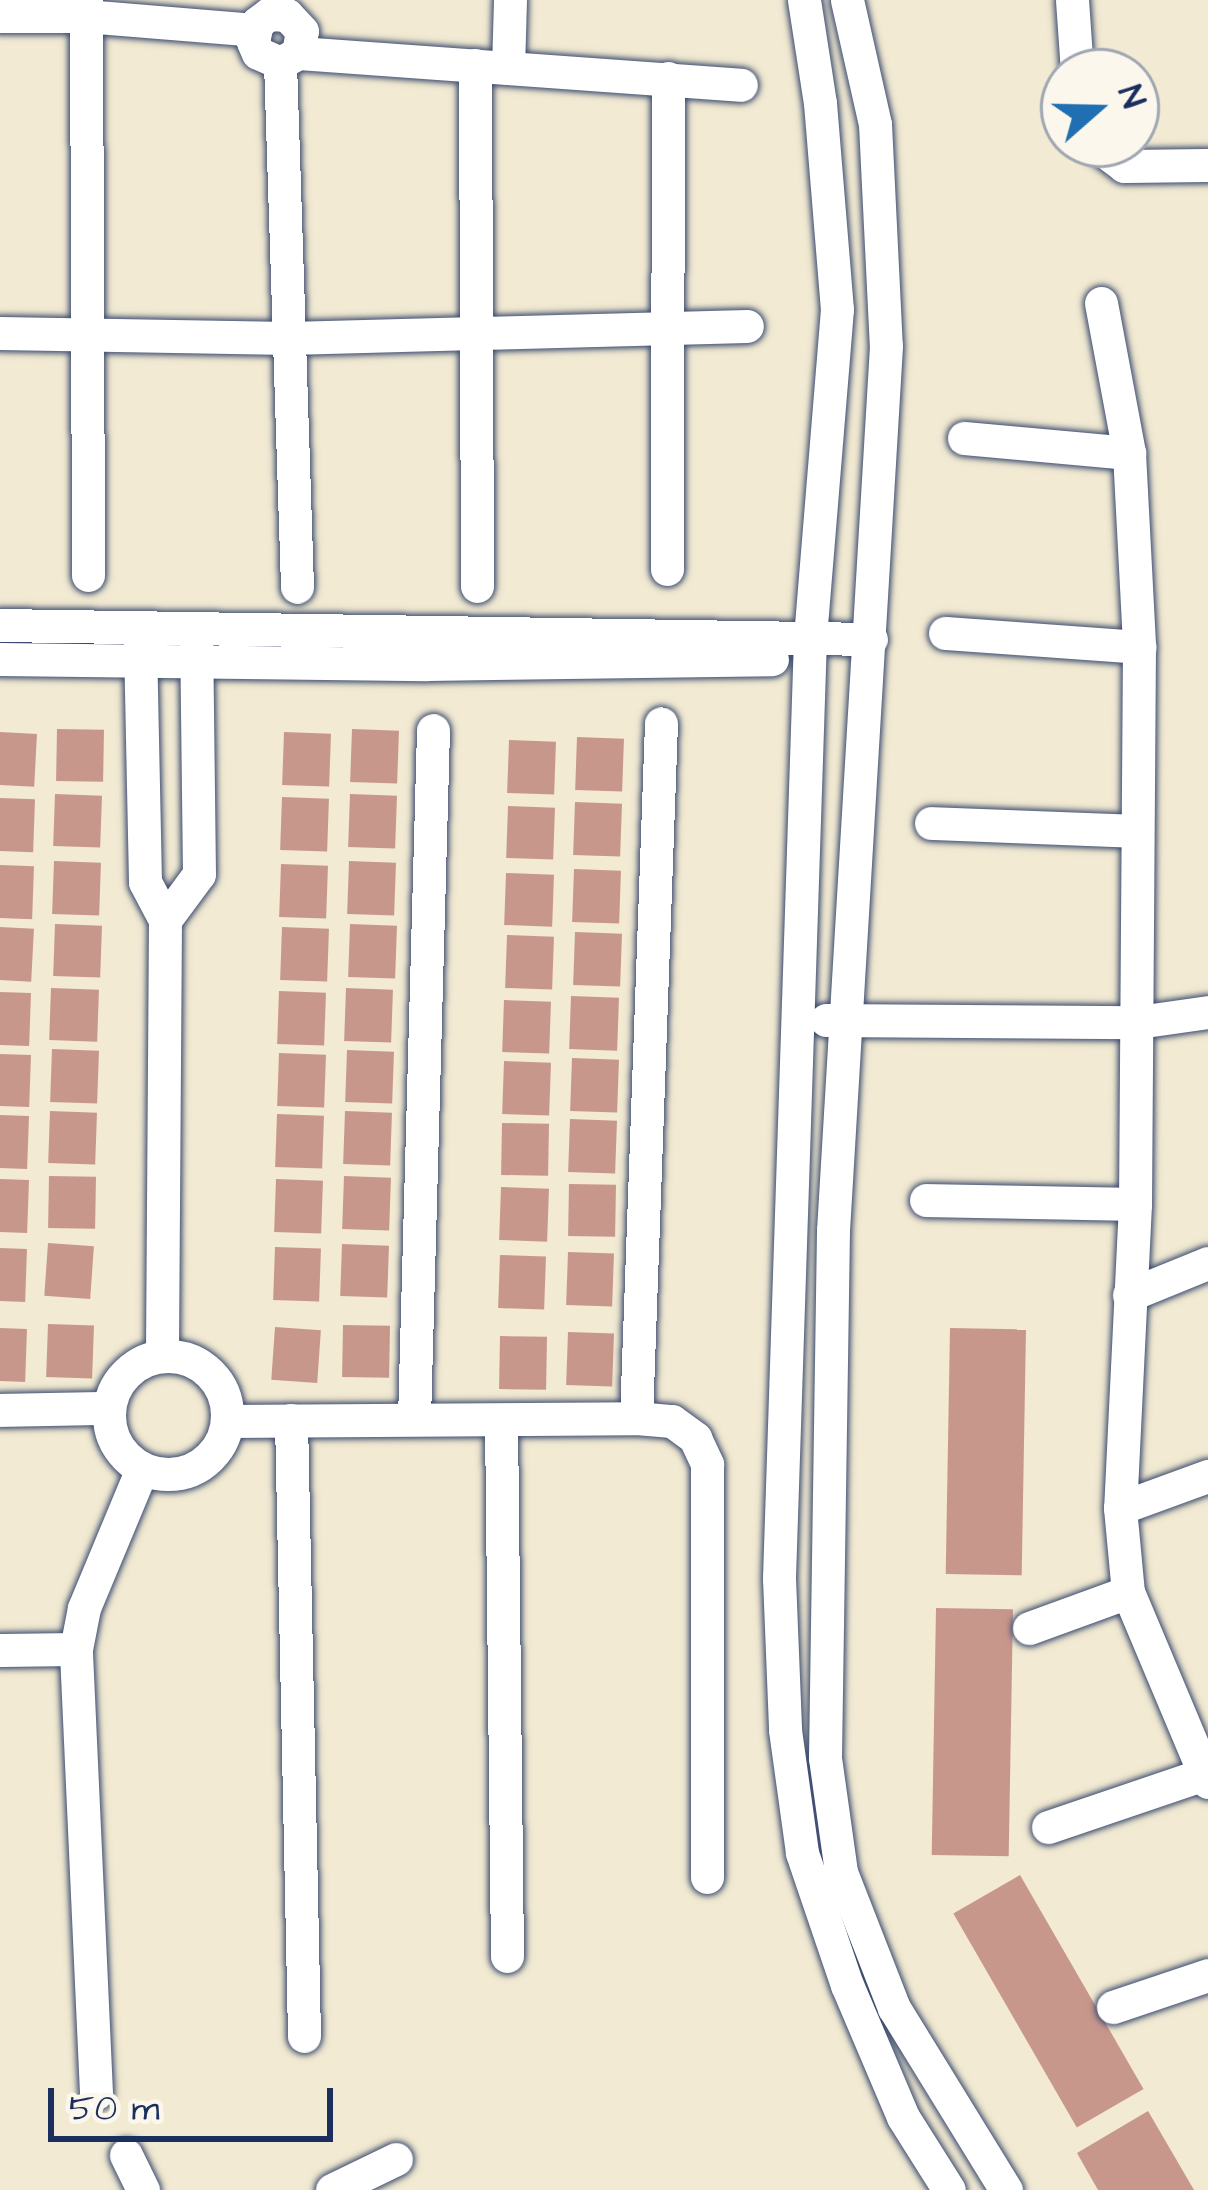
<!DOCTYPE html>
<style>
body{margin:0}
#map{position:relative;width:1208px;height:2190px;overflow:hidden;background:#f2ead2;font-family:"Architects Daughter",sans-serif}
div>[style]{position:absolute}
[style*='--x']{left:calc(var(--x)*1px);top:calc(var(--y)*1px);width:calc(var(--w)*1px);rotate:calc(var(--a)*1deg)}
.building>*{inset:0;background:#c8978c;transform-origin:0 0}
.roads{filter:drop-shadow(0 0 3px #3b4b6f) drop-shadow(0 0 3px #3b4b6f)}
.street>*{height:33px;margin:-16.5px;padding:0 16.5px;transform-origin:16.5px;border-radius:16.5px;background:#fff}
.street>.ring{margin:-16.5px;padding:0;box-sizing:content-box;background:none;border:33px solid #fff;border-radius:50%}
span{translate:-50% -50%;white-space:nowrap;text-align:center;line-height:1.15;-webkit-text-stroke:10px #fbf7ec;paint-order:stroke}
.north{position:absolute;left:1040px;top:48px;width:120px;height:120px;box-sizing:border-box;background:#fbf7ec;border:3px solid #a1a7b3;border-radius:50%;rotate:70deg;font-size:33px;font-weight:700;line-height:48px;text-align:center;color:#1b2f5e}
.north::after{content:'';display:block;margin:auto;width:42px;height:54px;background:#1f6fb2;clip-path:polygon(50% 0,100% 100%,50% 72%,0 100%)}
.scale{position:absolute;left:48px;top:2088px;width:285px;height:54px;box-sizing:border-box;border:6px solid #1b2f5e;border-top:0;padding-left:15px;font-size:36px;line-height:42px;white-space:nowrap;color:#1b2f5e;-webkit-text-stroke:9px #fbf7ec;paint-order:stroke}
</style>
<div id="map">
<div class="building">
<i style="left:57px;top:729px;width:47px;height:52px;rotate:1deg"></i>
<i style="left:352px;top:729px;width:47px;height:53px;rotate:2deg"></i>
<i style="left:0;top:732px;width:37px;height:53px;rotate:3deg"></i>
<i style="left:284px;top:732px;width:47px;height:53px;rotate:2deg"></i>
<i style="left:577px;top:737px;width:47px;height:53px;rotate:2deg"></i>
<i style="left:509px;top:740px;width:47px;height:53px;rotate:2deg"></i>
<i style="left:55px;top:794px;width:47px;height:52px;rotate:2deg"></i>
<i style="left:350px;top:794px;width:47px;height:53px;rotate:2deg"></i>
<i style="left:282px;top:797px;width:47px;height:53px;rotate:2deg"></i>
<i style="left:0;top:798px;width:35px;height:53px;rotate:2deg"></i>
<i style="left:575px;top:802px;width:47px;height:53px;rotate:2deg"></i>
<i style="left:508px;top:806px;width:47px;height:52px;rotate:2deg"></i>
<i style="left:54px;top:861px;width:47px;height:53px;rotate:2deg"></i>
<i style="left:349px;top:861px;width:47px;height:53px;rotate:2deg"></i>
<i style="left:281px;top:864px;width:47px;height:53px;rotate:2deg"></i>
<i style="left:0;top:865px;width:34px;height:53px;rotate:2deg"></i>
<i style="left:574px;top:869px;width:47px;height:53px;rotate:2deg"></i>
<i style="left:506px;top:873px;width:48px;height:52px;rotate:2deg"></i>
<i style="left:55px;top:924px;width:47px;height:52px;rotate:2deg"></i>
<i style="left:350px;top:924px;width:47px;height:53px;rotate:2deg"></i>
<i style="left:0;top:927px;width:34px;height:53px;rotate:3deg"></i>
<i style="left:282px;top:927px;width:47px;height:53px;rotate:2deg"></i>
<i style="left:575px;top:932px;width:47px;height:53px;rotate:2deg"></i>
<i style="left:507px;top:935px;width:47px;height:53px;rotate:2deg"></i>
<i style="left:51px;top:988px;width:48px;height:52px;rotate:2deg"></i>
<i style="left:346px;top:988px;width:47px;height:53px;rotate:2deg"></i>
<i style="left:279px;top:991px;width:47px;height:53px;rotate:2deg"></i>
<i style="left:0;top:992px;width:31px;height:53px;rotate:2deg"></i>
<i style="left:571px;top:996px;width:48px;height:53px;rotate:2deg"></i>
<i style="left:504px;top:1000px;width:47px;height:52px;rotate:2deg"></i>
<i style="left:52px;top:1049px;width:47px;height:53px;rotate:2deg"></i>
<i style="left:347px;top:1050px;width:47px;height:52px;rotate:2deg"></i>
<i style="left:279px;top:1053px;width:47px;height:53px;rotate:2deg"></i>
<i style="left:0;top:1054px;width:31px;height:52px;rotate:2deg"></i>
<i style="left:572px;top:1058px;width:47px;height:53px;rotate:2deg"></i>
<i style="left:504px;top:1061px;width:47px;height:53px;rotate:2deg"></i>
<i style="left:50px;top:1111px;width:47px;height:52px;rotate:2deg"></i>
<i style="left:345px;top:1111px;width:47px;height:53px;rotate:2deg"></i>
<i style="left:277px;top:1114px;width:47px;height:53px;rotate:2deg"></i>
<i style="left:0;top:1115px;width:29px;height:53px;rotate:2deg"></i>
<i style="left:570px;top:1119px;width:47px;height:53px;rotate:2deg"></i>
<i style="left:502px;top:1123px;width:47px;height:52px;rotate:1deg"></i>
<i style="left:49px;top:1176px;width:47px;height:52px;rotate:1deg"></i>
<i style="left:344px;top:1176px;width:47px;height:53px;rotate:2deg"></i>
<i style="left:0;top:1179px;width:29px;height:53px;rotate:2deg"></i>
<i style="left:276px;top:1179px;width:47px;height:53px;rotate:2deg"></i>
<i style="left:569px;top:1184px;width:47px;height:52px;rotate:1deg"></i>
<i style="left:501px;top:1187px;width:48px;height:53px;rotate:2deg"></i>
<i style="left:48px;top:1243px;width:46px;height:53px;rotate:4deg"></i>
<i style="left:342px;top:1244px;width:47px;height:52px;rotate:2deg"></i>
<i style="left:275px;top:1247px;width:46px;height:53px;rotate:2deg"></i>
<i style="left:0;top:1248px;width:27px;height:53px;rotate:2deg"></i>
<i style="left:568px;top:1252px;width:46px;height:53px;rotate:2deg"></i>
<i style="left:500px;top:1255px;width:46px;height:53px;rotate:2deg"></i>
<i style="left:48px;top:1324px;width:46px;height:53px;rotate:2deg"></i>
<i style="left:343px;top:1325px;width:47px;height:52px;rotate:1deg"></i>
<i style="left:275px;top:1327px;width:46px;height:53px;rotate:4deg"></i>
<i style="left:0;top:1328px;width:27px;height:53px;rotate:2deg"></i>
<i style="left:950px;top:1328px;width:76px;height:246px;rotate:1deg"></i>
<i style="left:568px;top:1332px;width:46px;height:53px;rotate:2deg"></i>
<i style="left:500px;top:1336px;width:47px;height:53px;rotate:1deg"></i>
<i style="left:936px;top:1608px;width:77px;height:247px;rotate:1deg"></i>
<i style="left:1020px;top:1875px;width:247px;height:77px;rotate:60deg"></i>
<i style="clip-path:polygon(1148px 2111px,1194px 2190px,1098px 2190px,1077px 2153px)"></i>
</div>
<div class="roads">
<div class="street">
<i style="--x:86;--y:0;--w:575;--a:89.8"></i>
<i style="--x:804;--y:0;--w:104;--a:81.2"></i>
<i style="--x:820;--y:103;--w:207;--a:85.3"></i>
<i style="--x:837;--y:309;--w:330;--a:94.7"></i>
<i style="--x:810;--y:638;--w:941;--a:91.89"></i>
<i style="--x:779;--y:1578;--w:152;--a:87.7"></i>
<i style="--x:785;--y:1730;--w:124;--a:82.1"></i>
<i style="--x:802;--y:1853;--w:139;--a:71.2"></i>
<i style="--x:847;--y:1985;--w:143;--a:67"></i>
<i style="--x:903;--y:2117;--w:86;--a:57.8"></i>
<i style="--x:847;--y:0;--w:127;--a:77.3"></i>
<i style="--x:875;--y:124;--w:222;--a:87.2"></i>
<i style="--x:886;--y:346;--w:886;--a:93.43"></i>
<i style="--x:833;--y:1230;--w:528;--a:90.87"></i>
<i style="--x:825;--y:1758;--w:115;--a:82"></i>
<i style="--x:841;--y:1872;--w:146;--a:68.7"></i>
<i style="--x:894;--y:2008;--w:214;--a:58.4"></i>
<i style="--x:1072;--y:0;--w:72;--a:86"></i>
<i style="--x:0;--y:16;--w:85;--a:0"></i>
<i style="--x:85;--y:16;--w:170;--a:4.7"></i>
<i style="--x:298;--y:53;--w:22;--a:-80"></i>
<i style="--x:302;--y:31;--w:22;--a:-133"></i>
<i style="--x:287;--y:15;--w:18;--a:-177"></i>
<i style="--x:269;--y:14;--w:15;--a:143"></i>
<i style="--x:257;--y:23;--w:19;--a:102"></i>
<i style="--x:253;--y:42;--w:12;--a:66"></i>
<i style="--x:258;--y:53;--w:24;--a:24"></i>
<i style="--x:280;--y:63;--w:21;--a:-29"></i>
<i style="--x:298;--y:53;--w:444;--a:4.1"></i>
<i style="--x:280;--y:63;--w:524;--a:88.14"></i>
<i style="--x:475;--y:65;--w:521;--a:89.78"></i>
<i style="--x:508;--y:68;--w:68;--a:-88.3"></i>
<i style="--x:1095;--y:144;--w:36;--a:37"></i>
<i style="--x:1124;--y:166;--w:84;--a:-0.7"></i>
<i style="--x:1101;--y:303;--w:153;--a:79.4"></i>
<i style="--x:1129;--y:453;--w:194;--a:87"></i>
<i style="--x:1139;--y:647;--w:557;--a:90.41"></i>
<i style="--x:1135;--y:1204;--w:304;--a:92.8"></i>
<i style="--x:1120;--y:1508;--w:84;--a:84.6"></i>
<i style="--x:1128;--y:1592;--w:206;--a:67.2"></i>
<i style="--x:0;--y:333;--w:289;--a:1"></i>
<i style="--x:289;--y:338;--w:458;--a:-1.5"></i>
<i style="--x:964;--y:438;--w:166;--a:5.2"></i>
<i style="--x:667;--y:569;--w:491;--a:-89.9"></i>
<i style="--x:0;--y:625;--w:871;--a:0.92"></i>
<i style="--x:945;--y:633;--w:195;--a:4.1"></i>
<i style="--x:140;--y:643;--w:239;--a:88.8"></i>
<i style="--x:145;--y:882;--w:43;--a:62.2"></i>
<i style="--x:165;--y:920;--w:436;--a:90.4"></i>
<i style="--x:0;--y:659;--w:427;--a:0.7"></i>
<i style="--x:427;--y:664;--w:345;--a:-0.8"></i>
<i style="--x:931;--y:823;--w:204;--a:2.2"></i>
<i style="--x:165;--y:920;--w:57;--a:-53.5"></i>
<i style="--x:199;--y:874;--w:235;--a:-90.7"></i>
<i style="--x:826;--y:1020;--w:312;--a:0.4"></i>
<i style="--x:1138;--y:1022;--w:71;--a:-8.1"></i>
<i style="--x:926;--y:1200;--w:209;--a:1.1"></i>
<i style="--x:1129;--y:1295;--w:85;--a:-22.1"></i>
<i class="ring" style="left:109px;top:1356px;width:85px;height:85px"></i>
<i style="--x:0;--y:1410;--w:109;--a:-1.1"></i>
<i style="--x:636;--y:1418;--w:695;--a:-87.94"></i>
<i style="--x:414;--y:1419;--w:689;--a:-88.42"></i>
<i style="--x:291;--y:1420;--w:616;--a:88.79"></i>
<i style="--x:501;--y:1420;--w:536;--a:89.36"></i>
<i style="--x:227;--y:1421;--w:409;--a:-0.4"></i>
<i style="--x:636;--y:1418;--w:36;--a:5"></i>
<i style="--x:672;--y:1421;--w:29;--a:36"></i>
<i style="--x:695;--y:1438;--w:29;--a:65"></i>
<i style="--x:707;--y:1464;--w:413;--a:90"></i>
<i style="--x:1120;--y:1508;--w:94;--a:-20"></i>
<i style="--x:1029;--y:1628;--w:105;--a:-20"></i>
<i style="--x:0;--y:1650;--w:76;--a:-0.8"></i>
<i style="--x:1048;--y:1827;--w:166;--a:-18.7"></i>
<i style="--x:1113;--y:2007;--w:100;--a:-18.6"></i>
<i style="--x:96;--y:2093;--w:444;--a:-92.6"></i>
<i style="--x:76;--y:1649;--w:42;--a:-79"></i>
<i style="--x:84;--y:1608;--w:151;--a:-67.4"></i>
<i style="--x:126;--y:2155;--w:39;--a:64"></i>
<i style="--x:332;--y:2190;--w:71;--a:-25.8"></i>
</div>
</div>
<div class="north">N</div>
<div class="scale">50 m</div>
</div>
